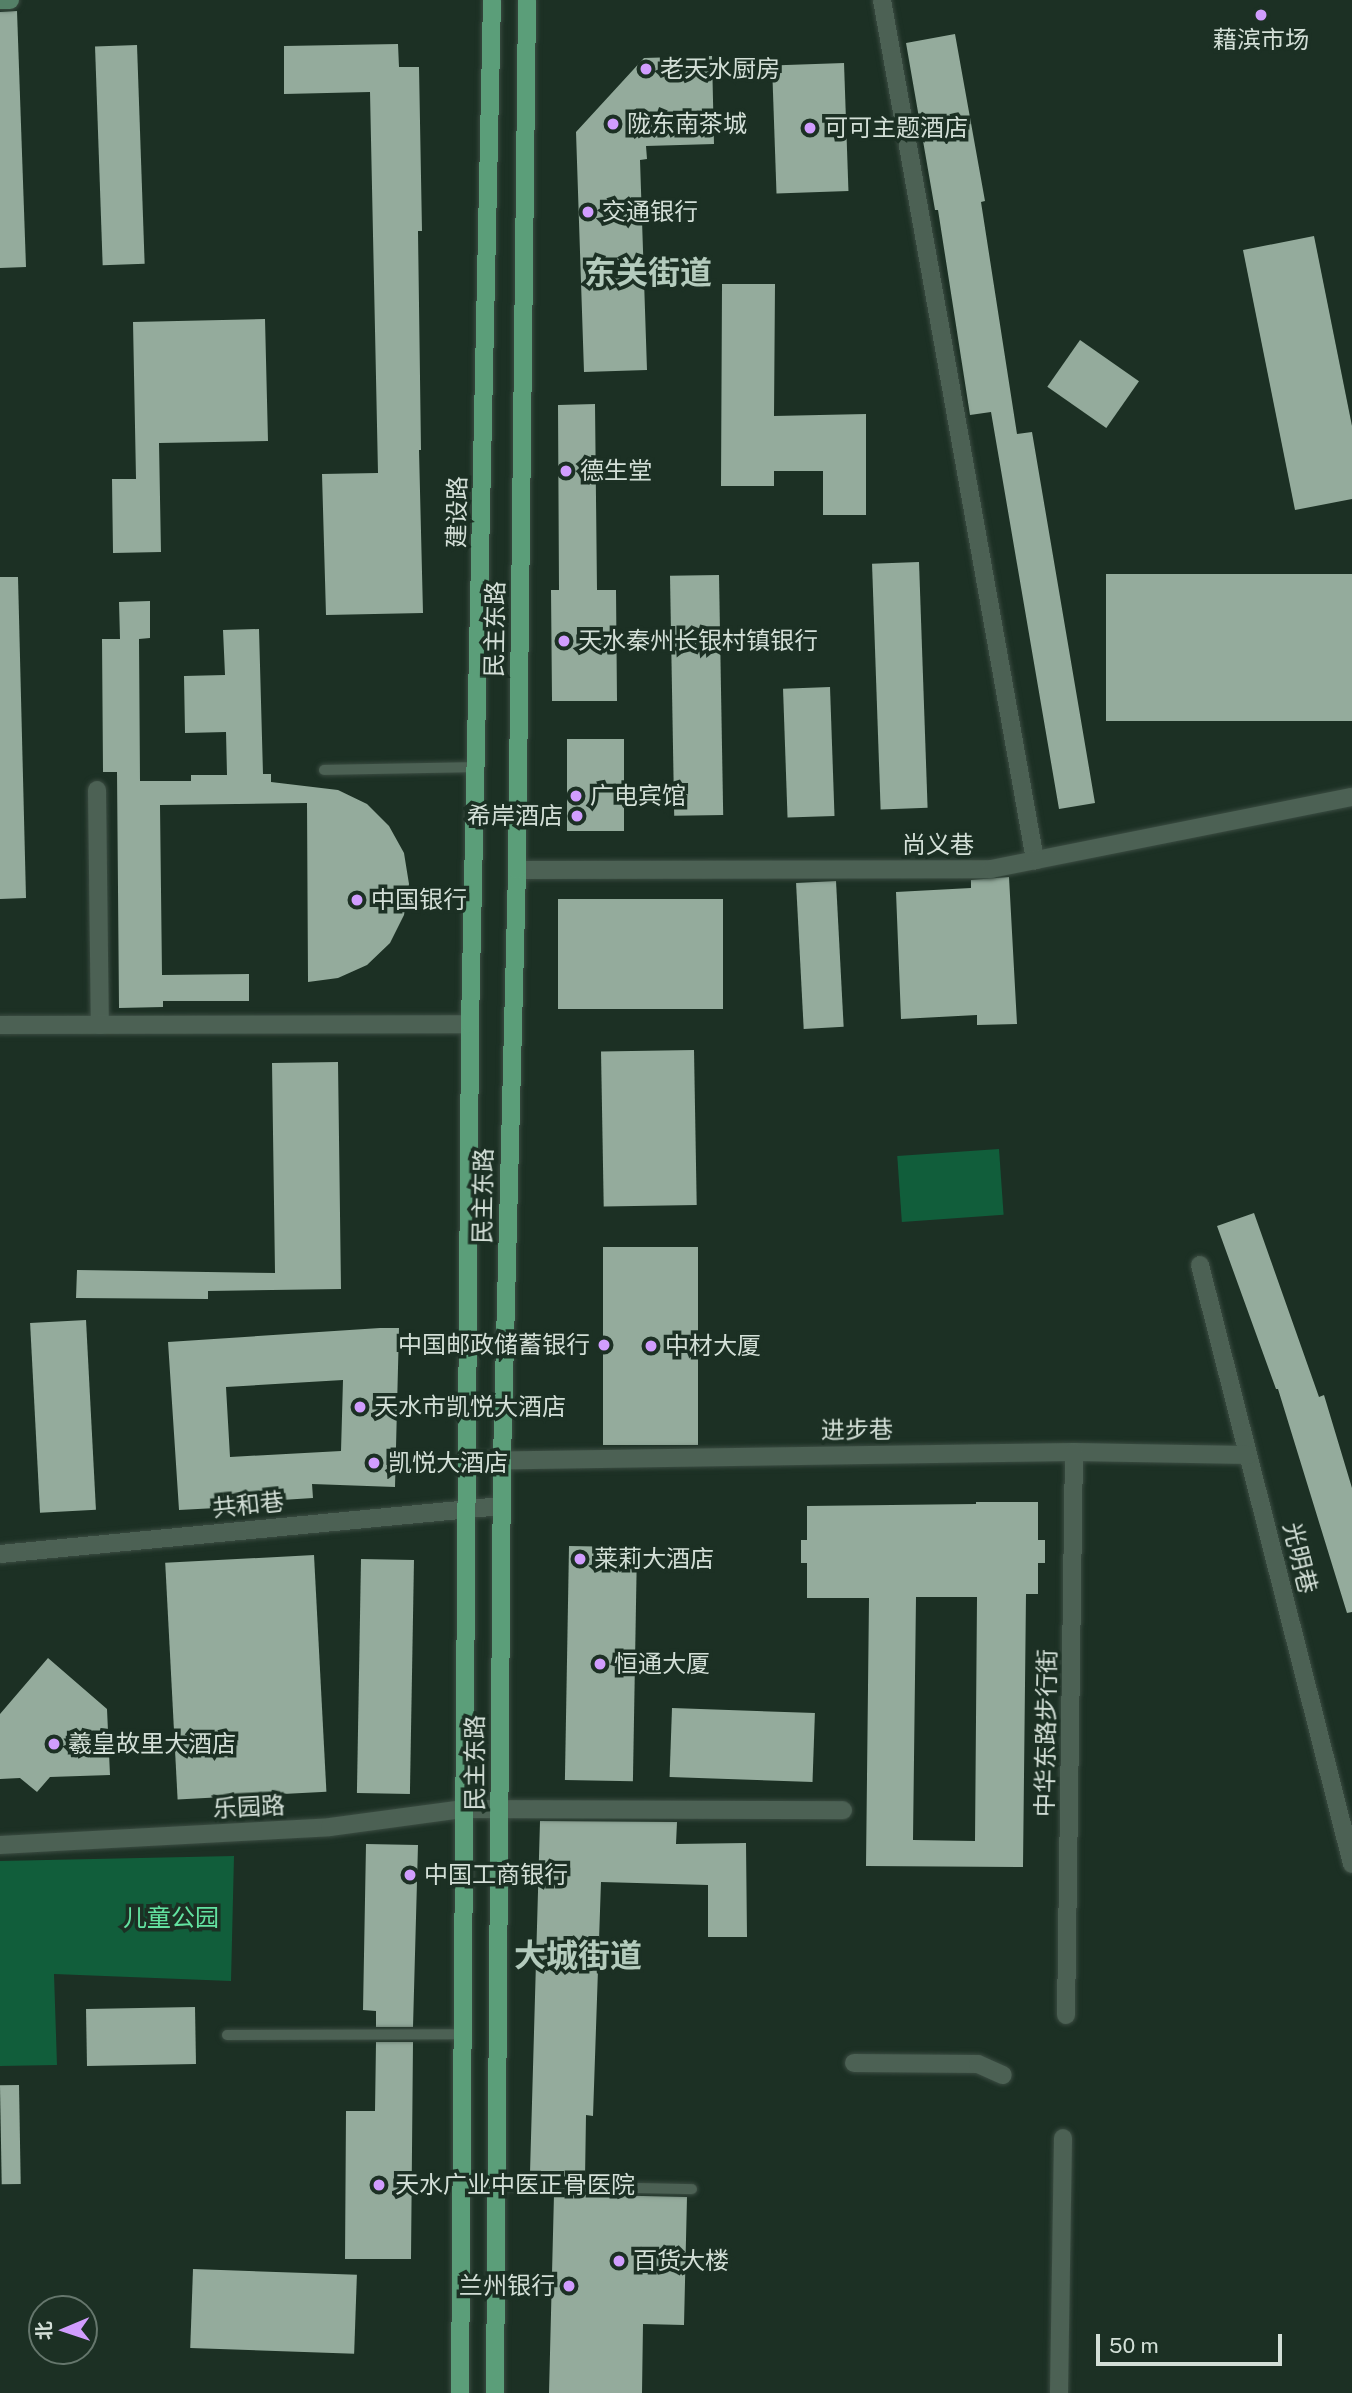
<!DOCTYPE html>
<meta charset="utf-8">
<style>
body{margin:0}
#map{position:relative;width:1352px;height:2393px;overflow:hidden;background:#1c3024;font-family:"Public Sans","Noto Sans SC",sans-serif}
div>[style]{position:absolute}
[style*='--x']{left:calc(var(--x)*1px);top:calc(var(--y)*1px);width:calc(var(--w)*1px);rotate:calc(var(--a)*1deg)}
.green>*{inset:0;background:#115e3b;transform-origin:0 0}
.building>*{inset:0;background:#94ab9c;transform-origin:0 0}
.roads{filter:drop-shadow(0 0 2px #3b4c42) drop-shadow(0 0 2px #3b4c42)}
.lane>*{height:10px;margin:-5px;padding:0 5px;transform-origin:5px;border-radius:5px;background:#4c6154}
.street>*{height:18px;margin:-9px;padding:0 9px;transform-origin:9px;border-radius:9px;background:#4c6154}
.secondary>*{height:18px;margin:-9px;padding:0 9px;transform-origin:9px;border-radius:9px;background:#548067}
.primary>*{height:18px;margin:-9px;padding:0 9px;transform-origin:9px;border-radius:9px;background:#5b9e79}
.dots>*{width:19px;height:19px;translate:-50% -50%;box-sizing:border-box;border:4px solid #1c3024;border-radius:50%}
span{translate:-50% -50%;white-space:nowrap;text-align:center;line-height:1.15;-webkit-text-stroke:7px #1c3024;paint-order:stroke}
.poi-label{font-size:24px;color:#d3dfd7}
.left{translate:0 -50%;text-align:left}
.right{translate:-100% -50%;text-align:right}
.street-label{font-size:24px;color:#d3dfd7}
.park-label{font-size:24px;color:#63e3a1}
.district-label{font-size:32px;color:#b4cbbd;font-weight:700}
.north{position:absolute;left:28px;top:2295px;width:70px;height:70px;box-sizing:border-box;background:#1c3024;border:2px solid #65766c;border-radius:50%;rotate:268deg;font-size:19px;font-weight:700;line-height:28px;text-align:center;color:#d3dfd7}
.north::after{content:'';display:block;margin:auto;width:24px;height:32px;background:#d19dfe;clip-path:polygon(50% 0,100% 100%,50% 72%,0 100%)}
.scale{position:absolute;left:1096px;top:2334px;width:186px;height:32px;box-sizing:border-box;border:4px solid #d3dfd7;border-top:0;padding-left:9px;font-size:21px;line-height:24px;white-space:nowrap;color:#d3dfd7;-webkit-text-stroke:5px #1c3024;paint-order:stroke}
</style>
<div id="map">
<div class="green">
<i style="left:999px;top:1149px;width:66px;height:102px;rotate:86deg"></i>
<i style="clip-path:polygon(234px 1856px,231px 1981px,54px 1974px,57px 2065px,0 2066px,0 1861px)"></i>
</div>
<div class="building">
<i style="clip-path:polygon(17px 11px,26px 267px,0 268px,0 12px)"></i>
<i style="clip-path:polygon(955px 34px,985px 201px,981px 202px,1017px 434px,1032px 432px,1095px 803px,1059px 809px,991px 412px,970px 415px,938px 210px,935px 210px,906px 43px)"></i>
<i style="clip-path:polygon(398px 44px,399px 67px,419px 67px,422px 231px,418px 231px,421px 450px,419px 450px,423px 613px,326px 615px,322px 474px,378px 473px,370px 92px,284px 94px,284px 46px)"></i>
<i style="left:137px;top:45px;width:219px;height:42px;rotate:88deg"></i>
<i style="clip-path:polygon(712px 56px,714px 144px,646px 146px,647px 159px,640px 160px,647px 370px,584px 372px,576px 132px,644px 58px)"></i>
<i style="left:844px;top:63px;width:128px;height:72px;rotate:88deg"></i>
<i style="clip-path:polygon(1314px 236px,1352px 426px,1352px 499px,1295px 510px,1243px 250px)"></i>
<i style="clip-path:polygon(722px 284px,775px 284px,774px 416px,866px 414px,866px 515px,823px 515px,823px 471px,774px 471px,774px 486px,721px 486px)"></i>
<i style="clip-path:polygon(265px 319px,268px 441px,159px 443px,161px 552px,113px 553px,112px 479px,136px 479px,133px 322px)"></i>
<i style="left:1080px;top:340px;width:72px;height:57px;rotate:35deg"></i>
<i style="clip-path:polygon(595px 404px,597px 590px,616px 590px,617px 701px,552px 701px,551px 590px,559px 590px,558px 405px)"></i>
<i style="left:919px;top:562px;width:246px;height:47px;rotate:88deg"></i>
<i style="left:1352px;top:574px;width:147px;height:246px;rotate:90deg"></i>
<i style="left:719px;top:575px;width:240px;height:49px;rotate:89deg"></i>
<i style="clip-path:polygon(0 577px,18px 577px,26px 898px,0 899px)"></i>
<i style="clip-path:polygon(150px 601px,150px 638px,139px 639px,140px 781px,191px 781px,191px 775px,227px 775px,226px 732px,185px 733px,184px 676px,225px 675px,223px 630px,259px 629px,263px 774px,271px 774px,271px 782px,338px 790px,367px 804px,389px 826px,404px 853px,409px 884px,404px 915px,390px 943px,367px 965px,338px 978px,308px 982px,307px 803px,160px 805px,162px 975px,249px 974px,249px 1001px,163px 1001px,163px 1007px,119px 1008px,117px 772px,103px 772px,102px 639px,120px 639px,119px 602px)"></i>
<i style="left:830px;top:687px;width:129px;height:47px;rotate:88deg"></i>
<i style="left:567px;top:739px;width:57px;height:92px"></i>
<i style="clip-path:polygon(1009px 877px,1017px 1024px,977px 1025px,977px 1015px,901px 1019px,896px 892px,971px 888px,971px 880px)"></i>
<i style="left:836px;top:881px;width:146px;height:40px;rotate:87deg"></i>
<i style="left:723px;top:899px;width:110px;height:165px;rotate:90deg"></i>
<i style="left:694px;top:1050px;width:155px;height:93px;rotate:89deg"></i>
<i style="clip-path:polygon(338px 1062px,341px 1289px,208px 1291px,208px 1299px,76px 1298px,77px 1270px,275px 1273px,272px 1063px)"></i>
<i style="clip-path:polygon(1254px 1213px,1319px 1397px,1324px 1395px,1352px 1488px,1352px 1612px,1347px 1613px,1278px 1389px,1276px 1389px,1217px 1226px)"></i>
<i style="left:698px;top:1247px;width:198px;height:95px;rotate:90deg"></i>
<i style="left:86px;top:1320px;width:190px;height:56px;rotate:87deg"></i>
<i style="clip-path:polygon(evenodd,380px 1328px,399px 1328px,395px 1487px,312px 1484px,313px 1498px,235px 1503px,235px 1507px,179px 1510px,168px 1342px,380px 1328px,343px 1380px,341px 1451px,230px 1457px,226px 1387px,343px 1380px)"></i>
<i style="clip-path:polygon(evenodd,976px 1502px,1038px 1502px,1038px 1540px,1045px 1540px,1045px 1563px,1038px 1563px,1038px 1594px,1026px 1594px,1023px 1867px,866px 1866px,869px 1598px,807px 1598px,807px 1563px,801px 1563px,801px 1540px,807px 1540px,807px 1506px,976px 1504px,976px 1502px,916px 1597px,977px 1597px,975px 1841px,913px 1840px,916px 1597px)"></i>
<i style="left:569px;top:1546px;width:68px;height:234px;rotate:1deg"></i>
<i style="left:314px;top:1555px;width:237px;height:149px;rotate:87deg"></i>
<i style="left:361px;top:1559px;width:53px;height:234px;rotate:1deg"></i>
<i style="clip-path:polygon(48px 1658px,107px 1709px,110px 1775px,50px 1777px,37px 1792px,20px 1778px,0 1779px,0 1714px)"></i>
<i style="left:672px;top:1708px;width:143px;height:69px;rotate:2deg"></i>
<i style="clip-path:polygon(540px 1821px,677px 1822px,676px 1844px,746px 1843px,747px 1937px,708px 1937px,708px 1885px,601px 1882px,593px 2116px,586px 2115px,585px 2179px,554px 2179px,554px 2173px,530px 2173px)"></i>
<i style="clip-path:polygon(366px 1844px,418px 1845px,413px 2027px,376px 2027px,376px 2011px,363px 2010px)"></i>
<i style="left:195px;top:2007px;width:57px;height:109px;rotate:89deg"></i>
<i style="clip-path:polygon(376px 2042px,413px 2042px,411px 2259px,345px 2259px,346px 2111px,375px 2111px)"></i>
<i style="left:19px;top:2085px;width:99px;height:19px;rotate:89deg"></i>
<i style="clip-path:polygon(554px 2194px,687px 2197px,684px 2325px,643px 2324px,642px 2393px,549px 2393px)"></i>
<i style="left:193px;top:2269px;width:164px;height:79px;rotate:2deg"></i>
</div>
<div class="roads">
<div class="lane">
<i style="--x:324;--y:770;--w:152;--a:-1.1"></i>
<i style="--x:227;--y:2035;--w:236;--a:-0.2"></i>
<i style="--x:496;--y:2185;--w:196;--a:1.2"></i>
</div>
<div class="street">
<i style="--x:882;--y:0;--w:874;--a:79.91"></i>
<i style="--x:97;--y:790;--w:235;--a:89.3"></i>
<i style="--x:517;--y:870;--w:474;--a:-0.1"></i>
<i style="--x:991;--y:869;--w:368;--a:-11.3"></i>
<i style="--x:0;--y:1025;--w:470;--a:-0.1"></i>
<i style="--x:1200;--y:1265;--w:618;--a:75.76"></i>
<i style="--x:467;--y:1461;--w:607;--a:-0.85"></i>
<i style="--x:1074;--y:1452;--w:174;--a:1"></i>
<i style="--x:0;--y:1554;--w:503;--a:-5.47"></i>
<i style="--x:0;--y:1845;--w:330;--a:-3.1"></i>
<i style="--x:330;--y:1827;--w:135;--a:-7.7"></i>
<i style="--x:464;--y:1809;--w:379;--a:0.2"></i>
<i style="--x:1066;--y:2015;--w:563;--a:-89.19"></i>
<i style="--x:854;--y:2063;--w:124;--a:0.5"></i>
<i style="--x:978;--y:2064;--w:27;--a:24"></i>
<i style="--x:1059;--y:2393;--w:255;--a:-89.1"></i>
</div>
<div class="secondary">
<i style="--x:0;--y:0;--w:10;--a:0"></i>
</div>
<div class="primary">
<i style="--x:460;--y:2393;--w:1369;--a:-89.58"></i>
<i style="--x:470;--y:1024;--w:1024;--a:-88.77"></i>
<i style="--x:495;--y:2393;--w:934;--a:-89.57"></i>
<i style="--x:502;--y:1459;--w:589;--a:-88.54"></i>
<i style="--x:517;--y:870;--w:870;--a:-89.34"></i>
</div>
</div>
<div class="dots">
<i style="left:1261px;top:15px;background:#d19dfe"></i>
<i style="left:646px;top:69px;background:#d19dfe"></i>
<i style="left:613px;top:124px;background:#d19dfe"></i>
<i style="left:810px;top:128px;background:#d19dfe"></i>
<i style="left:588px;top:212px;background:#d19dfe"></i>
<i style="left:566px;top:471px;background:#d19dfe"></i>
<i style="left:564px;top:641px;background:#d19dfe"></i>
<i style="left:576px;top:796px;background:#d19dfe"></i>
<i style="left:577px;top:816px;background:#d19dfe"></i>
<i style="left:357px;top:900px;background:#d19dfe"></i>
<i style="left:604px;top:1345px;background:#d19dfe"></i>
<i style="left:651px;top:1346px;background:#d19dfe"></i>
<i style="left:360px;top:1407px;background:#d19dfe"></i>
<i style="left:374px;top:1463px;background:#d19dfe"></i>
<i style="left:580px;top:1559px;background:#d19dfe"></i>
<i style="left:600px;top:1664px;background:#d19dfe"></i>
<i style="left:54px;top:1744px;background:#d19dfe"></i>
<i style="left:410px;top:1875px;background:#d19dfe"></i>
<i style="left:379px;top:2185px;background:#d19dfe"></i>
<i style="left:619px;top:2261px;background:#d19dfe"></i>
<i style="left:569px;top:2286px;background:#d19dfe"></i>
</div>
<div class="poi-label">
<span style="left:1261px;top:40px">藉滨市场</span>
<span class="left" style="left:660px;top:69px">老天水厨房</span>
<span class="left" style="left:627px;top:124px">陇东南茶城</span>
<span class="left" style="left:824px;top:128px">可可主题酒店</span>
<span class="left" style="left:602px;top:212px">交通银行</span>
<span class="left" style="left:580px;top:471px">德生堂</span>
<span class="left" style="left:578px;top:641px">天水秦州长银村镇银行</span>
<span class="left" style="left:590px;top:796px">广电宾馆</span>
<span class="right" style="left:563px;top:816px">希岸酒店</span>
<span class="left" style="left:371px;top:900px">中国银行</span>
<span class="right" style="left:590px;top:1345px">中国邮政储蓄银行</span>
<span class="left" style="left:665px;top:1346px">中材大厦</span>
<span class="left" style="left:374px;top:1407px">天水市凯悦大酒店</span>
<span class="left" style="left:388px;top:1463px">凯悦大酒店</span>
<span class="left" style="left:594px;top:1559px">莱莉大酒店</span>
<span class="left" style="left:614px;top:1664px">恒通大厦</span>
<span class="left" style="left:68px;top:1744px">羲皇故里大酒店</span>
<span class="left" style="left:424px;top:1875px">中国工商银行</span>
<span class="left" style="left:395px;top:2185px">天水广业中医正骨医院</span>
<span class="left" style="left:633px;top:2261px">百货大楼</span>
<span class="right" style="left:555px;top:2286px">兰州银行</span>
</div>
<div class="street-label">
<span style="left:457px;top:512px;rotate:-89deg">建设路</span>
<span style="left:495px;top:629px;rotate:-89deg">民主东路</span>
<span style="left:938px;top:845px">尚义巷</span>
<span style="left:483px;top:1196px;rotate:-89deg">民主东路</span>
<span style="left:857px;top:1430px;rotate:-1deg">进步巷</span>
<span style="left:248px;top:1505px;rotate:-6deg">共和巷</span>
<span style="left:1300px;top:1558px;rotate:76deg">光明巷</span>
<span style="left:1046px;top:1733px;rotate:-89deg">中华东路步行街</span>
<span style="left:475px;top:1763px;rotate:-90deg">民主东路</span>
<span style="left:249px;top:1807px;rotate:-3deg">乐园路</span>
</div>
<div class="park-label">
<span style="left:171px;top:1918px">儿童公园</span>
</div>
<div class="district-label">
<span style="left:648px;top:273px">东关街道</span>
<span style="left:578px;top:1956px">大城街道</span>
</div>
<div class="north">北</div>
<div class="scale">50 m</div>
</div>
